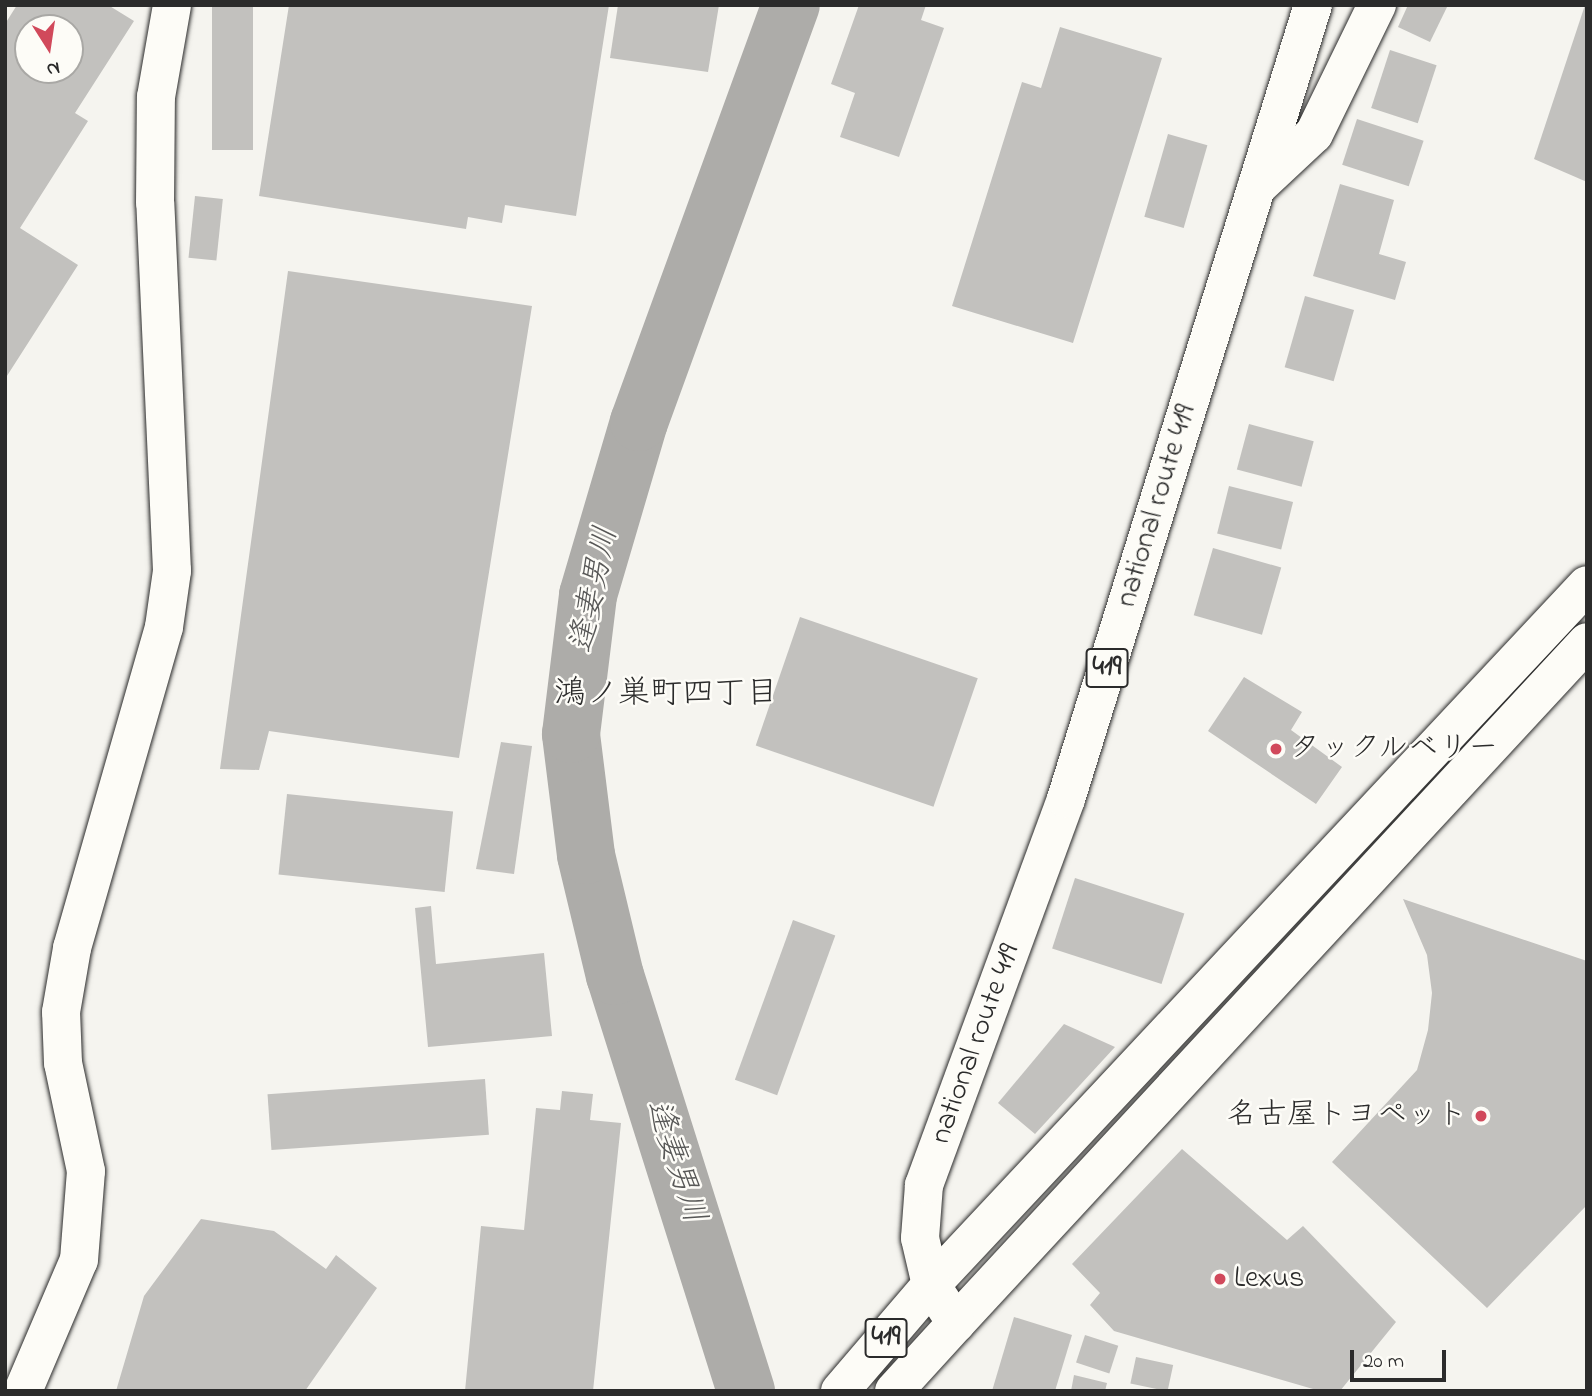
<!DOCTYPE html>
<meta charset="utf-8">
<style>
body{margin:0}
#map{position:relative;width:1592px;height:1396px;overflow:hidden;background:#f5f4ef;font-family:"Indie Flower","Klee One",sans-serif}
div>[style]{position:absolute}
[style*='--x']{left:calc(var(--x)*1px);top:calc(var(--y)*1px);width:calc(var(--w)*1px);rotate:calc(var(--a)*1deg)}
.river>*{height:58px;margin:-29px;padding:0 29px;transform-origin:29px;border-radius:29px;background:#adaca9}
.building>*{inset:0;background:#c2c1be;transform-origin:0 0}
.roads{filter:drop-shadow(0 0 2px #2b2b2b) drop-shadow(0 0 2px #2b2b2b)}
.minor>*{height:38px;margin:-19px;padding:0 19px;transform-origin:19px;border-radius:19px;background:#fdfcf7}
.highway>*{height:38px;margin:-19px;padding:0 19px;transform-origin:19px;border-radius:19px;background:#fdfcf7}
.dots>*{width:19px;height:19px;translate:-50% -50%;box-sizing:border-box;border:4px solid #fdfcf7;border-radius:50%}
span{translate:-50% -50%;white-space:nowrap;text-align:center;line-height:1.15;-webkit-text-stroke:5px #fdfcf7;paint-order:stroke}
.shield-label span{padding:2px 5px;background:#fdfcf7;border:2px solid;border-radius:5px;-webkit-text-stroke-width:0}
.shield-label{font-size:28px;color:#2b2b2b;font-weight:700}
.street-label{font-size:30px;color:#2b2b2b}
.poi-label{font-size:30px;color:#2b2b2b}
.left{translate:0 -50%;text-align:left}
.right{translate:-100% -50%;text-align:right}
.water-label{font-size:32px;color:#585857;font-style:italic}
.neighbourhood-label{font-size:32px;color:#2b2b2b}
.frame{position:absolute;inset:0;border:7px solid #2b2b2b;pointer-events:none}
.north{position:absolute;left:14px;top:14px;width:70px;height:70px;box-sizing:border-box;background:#fdfcf7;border:2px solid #a9a8a5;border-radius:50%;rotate:168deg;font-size:19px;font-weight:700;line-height:28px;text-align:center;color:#2b2b2b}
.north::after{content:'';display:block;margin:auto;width:24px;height:32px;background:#d1495b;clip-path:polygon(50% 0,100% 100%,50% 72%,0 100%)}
.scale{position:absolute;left:1350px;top:1350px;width:96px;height:32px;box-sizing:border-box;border:4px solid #2b2b2b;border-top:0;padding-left:9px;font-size:21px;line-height:24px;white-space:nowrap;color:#2b2b2b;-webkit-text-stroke:5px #fdfcf7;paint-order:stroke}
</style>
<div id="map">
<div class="river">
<i style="--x:746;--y:1391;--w:435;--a:-107.5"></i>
<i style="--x:615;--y:976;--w:124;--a:-103.5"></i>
<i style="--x:586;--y:855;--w:122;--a:-97.1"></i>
<i style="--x:571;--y:734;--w:140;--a:-83"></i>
<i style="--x:588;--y:595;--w:180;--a:-73.6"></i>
<i style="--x:639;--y:422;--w:444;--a:-70"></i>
</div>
<div class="building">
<i style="clip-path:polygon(evenodd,17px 5px,108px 5px,134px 21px,75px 113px,88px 121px,20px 228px,78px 265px,5px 379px,5px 24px,17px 5px,28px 28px,70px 28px,70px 70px,28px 70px,28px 28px)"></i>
<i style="left:212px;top:5px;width:41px;height:145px"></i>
<i style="clip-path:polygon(289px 5px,609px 5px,576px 216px,505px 205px,502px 223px,468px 217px,466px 229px,259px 196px)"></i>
<i style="clip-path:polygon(618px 5px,719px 5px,708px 72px,610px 58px)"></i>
<i style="clip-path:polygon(859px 5px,926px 5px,921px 20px,944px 28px,899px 157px,840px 137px,855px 93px,831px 84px)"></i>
<i style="clip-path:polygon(1408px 5px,1448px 5px,1430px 42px,1398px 27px)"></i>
<i style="clip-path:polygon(1585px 5px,1587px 5px,1587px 182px,1534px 159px)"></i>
<i style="clip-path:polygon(1060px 27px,1162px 58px,1073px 343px,952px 306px,1022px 82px,1041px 88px)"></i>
<i style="left:1390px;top:50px;width:49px;height:61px;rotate:18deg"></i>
<i style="left:1357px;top:119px;width:70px;height:48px;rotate:18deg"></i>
<i style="left:1168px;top:134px;width:41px;height:86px;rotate:16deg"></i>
<i style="clip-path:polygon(1340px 184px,1394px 200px,1379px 254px,1406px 262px,1395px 300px,1313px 276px)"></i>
<i style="left:195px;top:196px;width:28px;height:62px;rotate:6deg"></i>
<i style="clip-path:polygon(288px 271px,532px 306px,459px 758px,269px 731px,259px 770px,220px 769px)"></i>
<i style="left:1305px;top:296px;width:51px;height:74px;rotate:16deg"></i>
<i style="left:1249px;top:424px;width:67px;height:47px;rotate:15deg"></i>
<i style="left:1229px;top:486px;width:66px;height:49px;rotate:14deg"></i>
<i style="left:1213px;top:548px;width:71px;height:70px;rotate:16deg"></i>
<i style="left:800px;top:617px;width:188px;height:136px;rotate:19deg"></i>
<i style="clip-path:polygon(1244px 677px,1302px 712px,1291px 730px,1342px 767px,1316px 804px,1208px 731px)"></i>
<i style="clip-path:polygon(501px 742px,532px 746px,514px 874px,476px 869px)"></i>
<i style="left:287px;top:794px;width:167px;height:81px;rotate:6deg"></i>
<i style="left:1075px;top:878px;width:115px;height:74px;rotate:18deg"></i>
<i style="clip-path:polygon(1403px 899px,1587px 961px,1587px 1205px,1487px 1308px,1332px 1162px,1417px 1070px,1428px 1030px,1432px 993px,1427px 955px)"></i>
<i style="clip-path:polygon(431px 906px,436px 964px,544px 953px,552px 1036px,428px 1047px,415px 908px)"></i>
<i style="left:793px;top:920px;width:45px;height:170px;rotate:20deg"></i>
<i style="clip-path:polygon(1064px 1024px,1115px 1047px,1035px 1134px,998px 1103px)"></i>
<i style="left:485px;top:1079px;width:56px;height:218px;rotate:86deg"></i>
<i style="clip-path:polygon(562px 1091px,593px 1094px,590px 1120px,621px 1123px,593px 1391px,465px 1391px,481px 1226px,524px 1230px,536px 1108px,560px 1110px)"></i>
<i style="clip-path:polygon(1182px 1149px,1287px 1240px,1303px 1226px,1396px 1322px,1340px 1391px,1320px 1391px,1114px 1331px,1090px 1305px,1100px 1293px,1072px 1264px)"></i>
<i style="clip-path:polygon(201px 1219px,274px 1231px,326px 1269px,336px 1255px,377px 1288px,305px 1391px,116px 1391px,144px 1296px)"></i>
<i style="clip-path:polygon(1014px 1317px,1072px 1335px,1055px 1391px,992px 1391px)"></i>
<i style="left:1085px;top:1335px;width:35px;height:29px;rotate:18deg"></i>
<i style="left:1136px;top:1357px;width:38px;height:27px;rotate:12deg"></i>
<i style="clip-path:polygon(1074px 1375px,1107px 1383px,1105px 1391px,1071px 1391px)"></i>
</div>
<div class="roads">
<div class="minor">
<i style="--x:1256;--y:188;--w:79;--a:-43"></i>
<i style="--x:1314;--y:134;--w:144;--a:-64"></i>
<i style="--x:931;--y:1285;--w:959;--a:-46.86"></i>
<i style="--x:956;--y:1323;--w:928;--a:-47.18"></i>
<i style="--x:23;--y:1391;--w:142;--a:-66.9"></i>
<i style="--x:79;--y:1260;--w:89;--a:-85.5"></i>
<i style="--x:86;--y:1171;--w:110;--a:-102"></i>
<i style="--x:63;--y:1063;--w:51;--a:-92.2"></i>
<i style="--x:61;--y:1012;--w:65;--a:-80.2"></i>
<i style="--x:72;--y:948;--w:334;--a:-74"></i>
<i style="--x:164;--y:627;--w:57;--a:-81.9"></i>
<i style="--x:172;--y:571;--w:368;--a:-92.6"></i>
<i style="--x:155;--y:203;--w:106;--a:-89.5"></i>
<i style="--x:156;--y:97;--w:93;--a:-80.1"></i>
</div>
<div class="highway">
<i style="--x:840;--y:1391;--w:140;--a:-49.4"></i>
<i style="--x:894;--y:1391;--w:92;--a:-47.6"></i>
<i style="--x:956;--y:1323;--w:45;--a:-123.3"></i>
<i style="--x:931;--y:1285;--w:48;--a:-103.2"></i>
<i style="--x:920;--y:1238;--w:53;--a:-85.7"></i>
<i style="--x:924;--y:1185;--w:411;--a:-69.8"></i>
<i style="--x:1066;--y:799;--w:832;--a:-72.72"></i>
</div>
</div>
<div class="dots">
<i style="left:1276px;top:749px;background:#d1495b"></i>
<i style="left:1481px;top:1116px;background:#d1495b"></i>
<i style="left:1220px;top:1279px;background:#d1495b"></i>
</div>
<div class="shield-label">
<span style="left:1107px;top:668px">419</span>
<span style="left:886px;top:1338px">419</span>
</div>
<div class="street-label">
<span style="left:1157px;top:506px;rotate:-73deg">national route 419</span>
<span style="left:976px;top:1044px;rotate:-70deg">national route 419</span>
</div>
<div class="poi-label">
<span class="left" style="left:1290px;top:749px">タックルベリー</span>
<span class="right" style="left:1467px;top:1116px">名古屋トヨペット</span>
<span class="left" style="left:1234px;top:1279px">Lexus</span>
</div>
<div class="water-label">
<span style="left:596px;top:590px;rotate:-78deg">逢妻男川</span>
<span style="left:674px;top:1162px;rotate:72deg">逢妻男川</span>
</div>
<div class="neighbourhood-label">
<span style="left:666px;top:695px">鴻ノ巣町四丁目</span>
</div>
<div class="frame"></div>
<div class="north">N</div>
<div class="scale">20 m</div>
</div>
